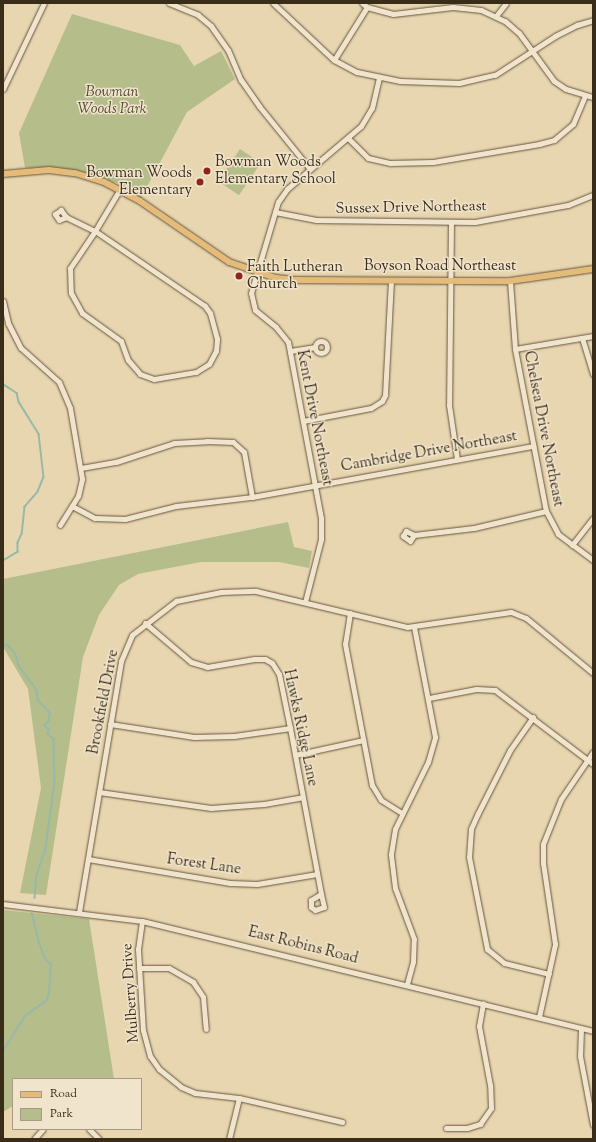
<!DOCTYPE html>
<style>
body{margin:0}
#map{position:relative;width:596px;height:1142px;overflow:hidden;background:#e8d6b0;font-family:"Sorts Mill Goudy",serif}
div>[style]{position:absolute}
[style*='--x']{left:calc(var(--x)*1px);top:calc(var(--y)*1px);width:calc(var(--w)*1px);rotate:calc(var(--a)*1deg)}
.green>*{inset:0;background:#b5be8b;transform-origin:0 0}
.stream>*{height:1.5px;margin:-0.75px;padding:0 0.75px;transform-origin:0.75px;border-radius:0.75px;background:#98b9a8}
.roads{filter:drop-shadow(0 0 1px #65563f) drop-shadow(0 0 1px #65563f)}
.minor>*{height:5px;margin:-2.5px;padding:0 2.5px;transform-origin:2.5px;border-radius:2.5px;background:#f0e4cc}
.minor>.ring{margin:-2.5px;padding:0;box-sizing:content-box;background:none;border:5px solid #f0e4cc;border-radius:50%}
.major>*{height:6px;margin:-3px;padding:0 3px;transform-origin:3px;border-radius:3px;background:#e4bb78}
.dots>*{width:11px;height:11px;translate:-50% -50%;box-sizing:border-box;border:2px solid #f0e4cc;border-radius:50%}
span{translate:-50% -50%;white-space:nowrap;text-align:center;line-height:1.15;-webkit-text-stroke:3px #f0e4cc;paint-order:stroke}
.park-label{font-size:15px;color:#524930;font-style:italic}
.poi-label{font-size:15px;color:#392c19}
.left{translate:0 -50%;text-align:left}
.right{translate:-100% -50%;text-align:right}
.street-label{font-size:15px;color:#392c19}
.frame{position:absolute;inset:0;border:4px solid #392c19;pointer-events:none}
.legend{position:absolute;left:12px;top:1078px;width:130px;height:52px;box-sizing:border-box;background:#f0e4cc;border:1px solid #a79a84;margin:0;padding:5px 7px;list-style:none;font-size:12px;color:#392c19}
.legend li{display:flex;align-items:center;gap:8px;height:20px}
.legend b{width:20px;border:1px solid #a79a84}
</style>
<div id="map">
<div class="green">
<i style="clip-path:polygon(72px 14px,180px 45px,194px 66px,221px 51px,235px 79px,187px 112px,141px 198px,117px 183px,88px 173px,52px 167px,25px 168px,19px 133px)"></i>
<i style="left:240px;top:149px;width:25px;height:39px;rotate:34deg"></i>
<i style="clip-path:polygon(288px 522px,294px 547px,312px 551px,309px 568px,279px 562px,201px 562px,138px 574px,119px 585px,99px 615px,83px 657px,46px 895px,20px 893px,41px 788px,28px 689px,3px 647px,3px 579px)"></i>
<i style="clip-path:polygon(3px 910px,89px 919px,114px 1079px,13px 1079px,13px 1106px,3px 1112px)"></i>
</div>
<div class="stream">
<i style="--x:3;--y:384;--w:17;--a:33"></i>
<i style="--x:17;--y:393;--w:9;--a:77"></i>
<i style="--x:19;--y:402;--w:38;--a:58"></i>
<i style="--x:39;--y:434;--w:43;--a:83.4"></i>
<i style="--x:44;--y:477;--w:16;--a:112"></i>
<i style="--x:38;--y:492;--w:20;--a:131"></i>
<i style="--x:25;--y:507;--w:27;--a:96"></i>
<i style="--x:22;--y:534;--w:10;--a:114"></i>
<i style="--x:18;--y:543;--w:9;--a:90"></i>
<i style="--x:18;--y:552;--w:17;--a:149"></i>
<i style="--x:3;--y:644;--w:6;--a:18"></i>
<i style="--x:9;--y:646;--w:11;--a:52"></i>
<i style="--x:16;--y:655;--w:11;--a:75"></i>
<i style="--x:19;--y:666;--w:30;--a:53"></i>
<i style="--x:37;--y:690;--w:10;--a:84"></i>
<i style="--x:38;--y:700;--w:18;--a:47"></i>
<i style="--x:50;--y:713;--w:9;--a:96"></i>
<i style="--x:49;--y:722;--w:5;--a:143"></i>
<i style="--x:45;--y:725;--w:6;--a:51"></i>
<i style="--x:49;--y:730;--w:4;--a:104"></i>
<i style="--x:48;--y:734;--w:8;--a:40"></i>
<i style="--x:54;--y:739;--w:43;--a:88.7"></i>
<i style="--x:55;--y:782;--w:68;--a:97.7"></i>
<i style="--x:46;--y:849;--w:28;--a:109"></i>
<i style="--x:37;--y:875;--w:23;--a:95"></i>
<i style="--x:3;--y:1051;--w:41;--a:-57.8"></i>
<i style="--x:25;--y:1016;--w:26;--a:-36"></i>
<i style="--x:46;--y:1001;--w:9;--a:-69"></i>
<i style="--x:49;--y:993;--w:28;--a:-86"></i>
<i style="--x:51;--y:965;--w:8;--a:-135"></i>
<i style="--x:45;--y:959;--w:17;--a:-111"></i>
<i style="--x:39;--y:943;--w:30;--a:-104"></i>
</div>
<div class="roads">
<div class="minor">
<i style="--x:169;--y:3;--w:31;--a:22"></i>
<i style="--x:198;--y:15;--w:17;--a:40"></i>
<i style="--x:211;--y:26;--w:29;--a:55"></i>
<i style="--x:228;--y:50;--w:33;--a:67"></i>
<i style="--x:241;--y:80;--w:32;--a:55"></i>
<i style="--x:259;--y:106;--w:81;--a:51"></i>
<i style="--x:273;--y:3;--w:83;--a:43.1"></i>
<i style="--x:334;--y:60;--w:26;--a:28"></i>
<i style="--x:357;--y:72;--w:44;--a:11.8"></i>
<i style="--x:400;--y:81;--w:59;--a:1.9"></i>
<i style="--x:459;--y:83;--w:37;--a:-13"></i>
<i style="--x:495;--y:75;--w:72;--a:-33"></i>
<i style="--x:555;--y:36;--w:25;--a:-27"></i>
<i style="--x:577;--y:25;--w:17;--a:-17"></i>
<i style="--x:362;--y:3;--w:6;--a:39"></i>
<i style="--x:367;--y:7;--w:27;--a:15"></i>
<i style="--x:393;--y:14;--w:60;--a:-6.7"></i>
<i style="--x:453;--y:7;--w:28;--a:6"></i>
<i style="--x:481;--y:10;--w:26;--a:25"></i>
<i style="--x:505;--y:21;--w:18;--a:41"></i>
<i style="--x:519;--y:33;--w:59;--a:53.9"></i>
<i style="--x:554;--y:81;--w:14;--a:34"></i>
<i style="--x:566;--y:89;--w:28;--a:17"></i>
<i style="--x:496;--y:16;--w:16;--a:-52"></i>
<i style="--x:334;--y:60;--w:62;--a:-58.1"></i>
<i style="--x:3;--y:89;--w:95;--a:-64.5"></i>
<i style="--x:348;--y:138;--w:28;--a:45"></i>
<i style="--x:368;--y:158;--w:23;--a:13"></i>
<i style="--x:390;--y:163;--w:43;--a:-1.3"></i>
<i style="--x:433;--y:162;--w:108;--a:-9.6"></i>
<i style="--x:539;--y:144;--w:16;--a:-15"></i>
<i style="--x:554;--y:140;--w:25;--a:-40"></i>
<i style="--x:573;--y:124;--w:30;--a:-67"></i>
<i style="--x:275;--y:212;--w:42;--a:11"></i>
<i style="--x:316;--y:220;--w:159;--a:0.7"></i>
<i style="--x:475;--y:222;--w:95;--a:-10.4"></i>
<i style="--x:568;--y:205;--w:27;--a:-22"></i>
<i style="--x:66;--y:217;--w:9;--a:-126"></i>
<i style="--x:61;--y:210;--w:7;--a:146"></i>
<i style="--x:55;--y:214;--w:7;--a:56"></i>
<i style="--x:59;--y:220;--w:8;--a:-23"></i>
<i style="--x:66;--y:217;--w:32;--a:26"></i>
<i style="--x:95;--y:231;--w:45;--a:124"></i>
<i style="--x:70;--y:268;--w:25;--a:88"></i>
<i style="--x:71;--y:293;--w:23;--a:61"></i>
<i style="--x:82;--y:313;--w:48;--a:35.7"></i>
<i style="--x:121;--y:341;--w:20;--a:70"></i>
<i style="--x:128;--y:360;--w:18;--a:49"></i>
<i style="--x:140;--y:374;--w:15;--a:20"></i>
<i style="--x:154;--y:379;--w:43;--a:-9.5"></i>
<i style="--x:196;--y:372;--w:15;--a:-32"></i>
<i style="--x:209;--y:364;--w:15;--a:-62"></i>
<i style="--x:216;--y:351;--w:12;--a:-85"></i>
<i style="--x:217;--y:339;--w:27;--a:-105"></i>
<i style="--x:210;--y:313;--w:9;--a:-126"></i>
<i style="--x:205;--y:306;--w:133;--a:-145.7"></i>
<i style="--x:95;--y:231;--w:49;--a:-59.2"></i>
<i style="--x:451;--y:222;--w:183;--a:90.6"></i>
<i style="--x:449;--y:405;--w:55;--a:81.6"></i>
<i style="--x:510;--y:281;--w:68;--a:85.8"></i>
<i style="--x:515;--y:349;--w:165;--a:79.2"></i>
<i style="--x:546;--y:511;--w:26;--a:62"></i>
<i style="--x:558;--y:534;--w:44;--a:36.6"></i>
<i style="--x:3;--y:301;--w:23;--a:77"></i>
<i style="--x:8;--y:323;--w:28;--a:63"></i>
<i style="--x:21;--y:348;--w:51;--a:41.8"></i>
<i style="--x:59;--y:382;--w:28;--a:67"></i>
<i style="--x:70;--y:408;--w:72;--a:80.4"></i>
<i style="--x:82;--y:479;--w:17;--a:103"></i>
<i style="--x:78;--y:496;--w:34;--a:122"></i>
<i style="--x:582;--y:338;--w:38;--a:73"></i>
<i class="ring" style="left:315px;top:341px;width:7px;height:7px"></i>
<i style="--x:515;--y:349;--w:79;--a:-9.5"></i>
<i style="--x:290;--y:351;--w:24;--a:-9"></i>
<i style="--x:303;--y:421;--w:69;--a:-10.8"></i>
<i style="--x:371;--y:408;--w:13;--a:-32"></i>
<i style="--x:382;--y:401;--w:7;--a:-63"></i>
<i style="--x:385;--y:395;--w:114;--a:-87"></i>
<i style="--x:81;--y:468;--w:36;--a:-10"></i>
<i style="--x:116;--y:462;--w:61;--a:-18.1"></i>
<i style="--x:174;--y:443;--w:33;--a:-3"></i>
<i style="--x:207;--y:441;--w:26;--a:2"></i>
<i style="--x:233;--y:442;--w:15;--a:42"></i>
<i style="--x:244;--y:452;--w:46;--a:79.9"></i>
<i style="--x:72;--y:506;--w:26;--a:28"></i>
<i style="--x:95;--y:518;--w:30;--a:2"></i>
<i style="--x:125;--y:519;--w:53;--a:-14.3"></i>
<i style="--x:176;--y:506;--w:77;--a:-6.8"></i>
<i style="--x:252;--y:497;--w:286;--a:-10.3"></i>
<i style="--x:414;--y:535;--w:7;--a:124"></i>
<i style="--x:410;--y:541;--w:9;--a:-144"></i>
<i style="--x:403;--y:536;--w:6;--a:-59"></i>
<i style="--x:406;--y:531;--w:9;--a:27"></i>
<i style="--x:414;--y:535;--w:60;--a:-6.7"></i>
<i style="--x:474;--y:528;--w:74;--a:-13.3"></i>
<i style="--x:572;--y:545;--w:34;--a:-52"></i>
<i style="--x:305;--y:602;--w:65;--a:-75.7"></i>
<i style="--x:321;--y:539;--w:21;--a:-90"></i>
<i style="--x:321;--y:518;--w:179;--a:-100.6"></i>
<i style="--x:288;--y:342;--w:19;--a:-129"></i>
<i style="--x:276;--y:327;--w:27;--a:-141"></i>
<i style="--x:255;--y:310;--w:17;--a:-103"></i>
<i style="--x:251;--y:293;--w:95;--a:-73.5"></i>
<i style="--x:278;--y:202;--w:16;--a:-55"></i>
<i style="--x:287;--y:189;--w:97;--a:-40.4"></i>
<i style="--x:361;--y:126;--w:21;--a:-59"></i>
<i style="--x:372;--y:108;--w:32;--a:-77"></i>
<i style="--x:350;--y:613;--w:31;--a:99"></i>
<i style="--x:345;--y:644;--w:144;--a:79.2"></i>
<i style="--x:372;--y:785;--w:17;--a:59"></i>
<i style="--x:381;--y:800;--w:25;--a:32"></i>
<i style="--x:145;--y:623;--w:60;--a:40.3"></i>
<i style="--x:191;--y:662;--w:17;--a:17"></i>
<i style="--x:207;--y:667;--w:48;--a:-9.7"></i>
<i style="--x:254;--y:659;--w:11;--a:0"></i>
<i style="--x:265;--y:659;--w:8;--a:30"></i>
<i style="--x:272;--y:663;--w:13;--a:58"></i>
<i style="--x:279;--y:674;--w:55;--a:78.5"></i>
<i style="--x:290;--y:728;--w:169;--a:79.4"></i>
<i style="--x:321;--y:894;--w:12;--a:149"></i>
<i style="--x:311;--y:900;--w:7;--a:90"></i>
<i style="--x:311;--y:907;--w:5;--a:37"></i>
<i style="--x:315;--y:910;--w:9;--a:-18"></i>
<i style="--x:324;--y:907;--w:13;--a:-103"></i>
<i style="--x:429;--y:698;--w:48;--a:-10.8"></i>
<i style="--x:476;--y:689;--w:19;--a:3"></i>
<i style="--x:495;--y:690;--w:123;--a:37.1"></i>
<i style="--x:533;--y:717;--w:40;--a:124.9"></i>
<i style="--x:510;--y:750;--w:71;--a:116.9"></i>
<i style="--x:478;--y:813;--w:17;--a:114"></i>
<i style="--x:471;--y:829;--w:28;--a:94"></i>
<i style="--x:469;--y:857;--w:94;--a:78.9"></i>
<i style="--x:487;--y:949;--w:22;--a:39"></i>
<i style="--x:504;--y:963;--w:46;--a:13.7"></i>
<i style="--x:110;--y:724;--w:85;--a:8.8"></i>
<i style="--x:194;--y:737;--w:40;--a:-1.4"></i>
<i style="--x:234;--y:736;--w:57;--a:-8.1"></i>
<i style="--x:295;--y:755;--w:70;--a:-12.4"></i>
<i style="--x:99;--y:792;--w:113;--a:8.1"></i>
<i style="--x:211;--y:808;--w:53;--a:-4.3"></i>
<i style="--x:264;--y:804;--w:39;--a:-10"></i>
<i style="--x:88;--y:859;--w:144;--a:9.6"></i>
<i style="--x:230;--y:883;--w:27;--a:2"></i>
<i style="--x:257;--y:884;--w:61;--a:-9.5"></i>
<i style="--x:3;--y:904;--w:140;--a:7"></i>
<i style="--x:142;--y:921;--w:464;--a:13.7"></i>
<i style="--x:79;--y:912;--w:254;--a:-80.5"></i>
<i style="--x:121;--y:661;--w:28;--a:-67"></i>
<i style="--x:132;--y:635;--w:56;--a:-37.7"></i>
<i style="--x:176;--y:601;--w:46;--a:-11.3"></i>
<i style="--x:221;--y:592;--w:35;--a:-2"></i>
<i style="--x:256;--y:591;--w:155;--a:13.4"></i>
<i style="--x:407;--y:627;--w:105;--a:-8.2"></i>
<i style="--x:511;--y:612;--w:16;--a:22"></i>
<i style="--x:526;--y:618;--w:87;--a:39.4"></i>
<i style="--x:142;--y:921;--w:28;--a:98"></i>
<i style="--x:138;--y:949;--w:81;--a:86.5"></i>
<i style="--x:143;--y:1030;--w:27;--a:75"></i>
<i style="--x:150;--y:1056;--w:16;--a:55"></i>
<i style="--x:159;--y:1069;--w:28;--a:39"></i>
<i style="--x:181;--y:1087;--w:15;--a:23"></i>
<i style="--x:195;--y:1093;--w:44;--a:6.5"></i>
<i style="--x:239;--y:1098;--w:106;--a:13.1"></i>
<i style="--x:139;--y:968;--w:30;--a:0"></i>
<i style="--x:169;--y:968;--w:28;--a:30"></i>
<i style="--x:193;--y:982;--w:18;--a:56"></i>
<i style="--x:203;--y:997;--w:32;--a:85"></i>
<i style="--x:407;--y:984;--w:23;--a:-75"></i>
<i style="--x:413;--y:962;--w:23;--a:-88"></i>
<i style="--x:414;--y:939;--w:54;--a:-110.4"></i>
<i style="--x:395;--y:888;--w:34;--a:-97"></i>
<i style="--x:391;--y:854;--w:25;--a:-81"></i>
<i style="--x:395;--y:829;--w:75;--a:-63.8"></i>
<i style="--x:428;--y:762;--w:26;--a:-74"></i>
<i style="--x:435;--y:737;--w:112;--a:-100.8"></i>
<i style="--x:539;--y:1017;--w:75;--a:-77.6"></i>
<i style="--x:555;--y:944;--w:82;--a:-98.4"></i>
<i style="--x:543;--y:863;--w:19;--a:-90"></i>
<i style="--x:543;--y:844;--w:48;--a:-68.2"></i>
<i style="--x:561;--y:799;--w:57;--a:-55.8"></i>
<i style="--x:581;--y:1029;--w:27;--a:92"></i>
<i style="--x:580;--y:1056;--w:70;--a:79.3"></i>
<i style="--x:446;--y:1128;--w:21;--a:0"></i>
<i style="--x:467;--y:1128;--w:14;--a:-17"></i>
<i style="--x:480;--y:1124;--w:19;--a:-55"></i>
<i style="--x:491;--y:1108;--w:23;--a:-92"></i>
<i style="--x:490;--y:1085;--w:60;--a:-100.6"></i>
<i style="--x:479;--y:1026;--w:23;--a:-80"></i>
<i style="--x:89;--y:1129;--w:14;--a:45"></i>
<i style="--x:34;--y:1139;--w:13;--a:-48"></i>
<i style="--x:229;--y:1139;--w:42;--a:-76.3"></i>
</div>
<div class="major">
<i style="--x:3;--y:174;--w:46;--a:-5"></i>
<i style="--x:49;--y:170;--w:26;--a:7"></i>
<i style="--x:75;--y:173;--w:30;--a:17"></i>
<i style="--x:104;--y:182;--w:41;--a:27.8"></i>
<i style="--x:140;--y:201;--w:108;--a:34.4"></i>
<i style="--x:229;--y:262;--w:50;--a:18.8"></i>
<i style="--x:276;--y:278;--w:18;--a:6"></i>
<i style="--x:294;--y:280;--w:216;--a:0.3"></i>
<i style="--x:510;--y:281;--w:84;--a:-8.2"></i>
</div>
</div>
<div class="dots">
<i style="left:207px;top:171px;background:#8f2418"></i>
<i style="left:200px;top:182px;background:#8f2418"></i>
<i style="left:239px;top:276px;background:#8f2418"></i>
</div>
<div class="park-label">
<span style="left:112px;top:101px">Bowman<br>Woods Park</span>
</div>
<div class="poi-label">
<span class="left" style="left:215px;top:171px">Bowman Woods<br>Elementary School</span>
<span class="right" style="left:192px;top:182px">Bowman Woods<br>Elementary</span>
<span class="left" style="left:247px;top:276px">Faith Lutheran<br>Church</span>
</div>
<div class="street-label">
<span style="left:411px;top:208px;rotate:-1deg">Sussex Drive Northeast</span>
<span style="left:440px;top:267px">Boyson Road Northeast</span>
<span style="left:314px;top:418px;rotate:79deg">Kent Drive Northeast</span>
<span style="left:543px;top:429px;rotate:79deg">Chelsea Drive Northeast</span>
<span style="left:429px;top:452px;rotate:-10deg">Cambridge Drive Northeast</span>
<span style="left:104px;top:702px;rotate:-79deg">Brookfield Drive</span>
<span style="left:300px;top:728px;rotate:78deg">Hawks Ridge Lane</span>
<span style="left:204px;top:865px;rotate:8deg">Forest Lane</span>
<span style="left:303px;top:946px;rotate:14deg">East Robins Road</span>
<span style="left:131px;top:993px;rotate:-94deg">Mulberry Drive</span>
</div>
<div class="frame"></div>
<ul class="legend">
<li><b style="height:5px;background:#e4bb78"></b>Road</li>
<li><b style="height:11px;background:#b5be8b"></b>Park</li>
</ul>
</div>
